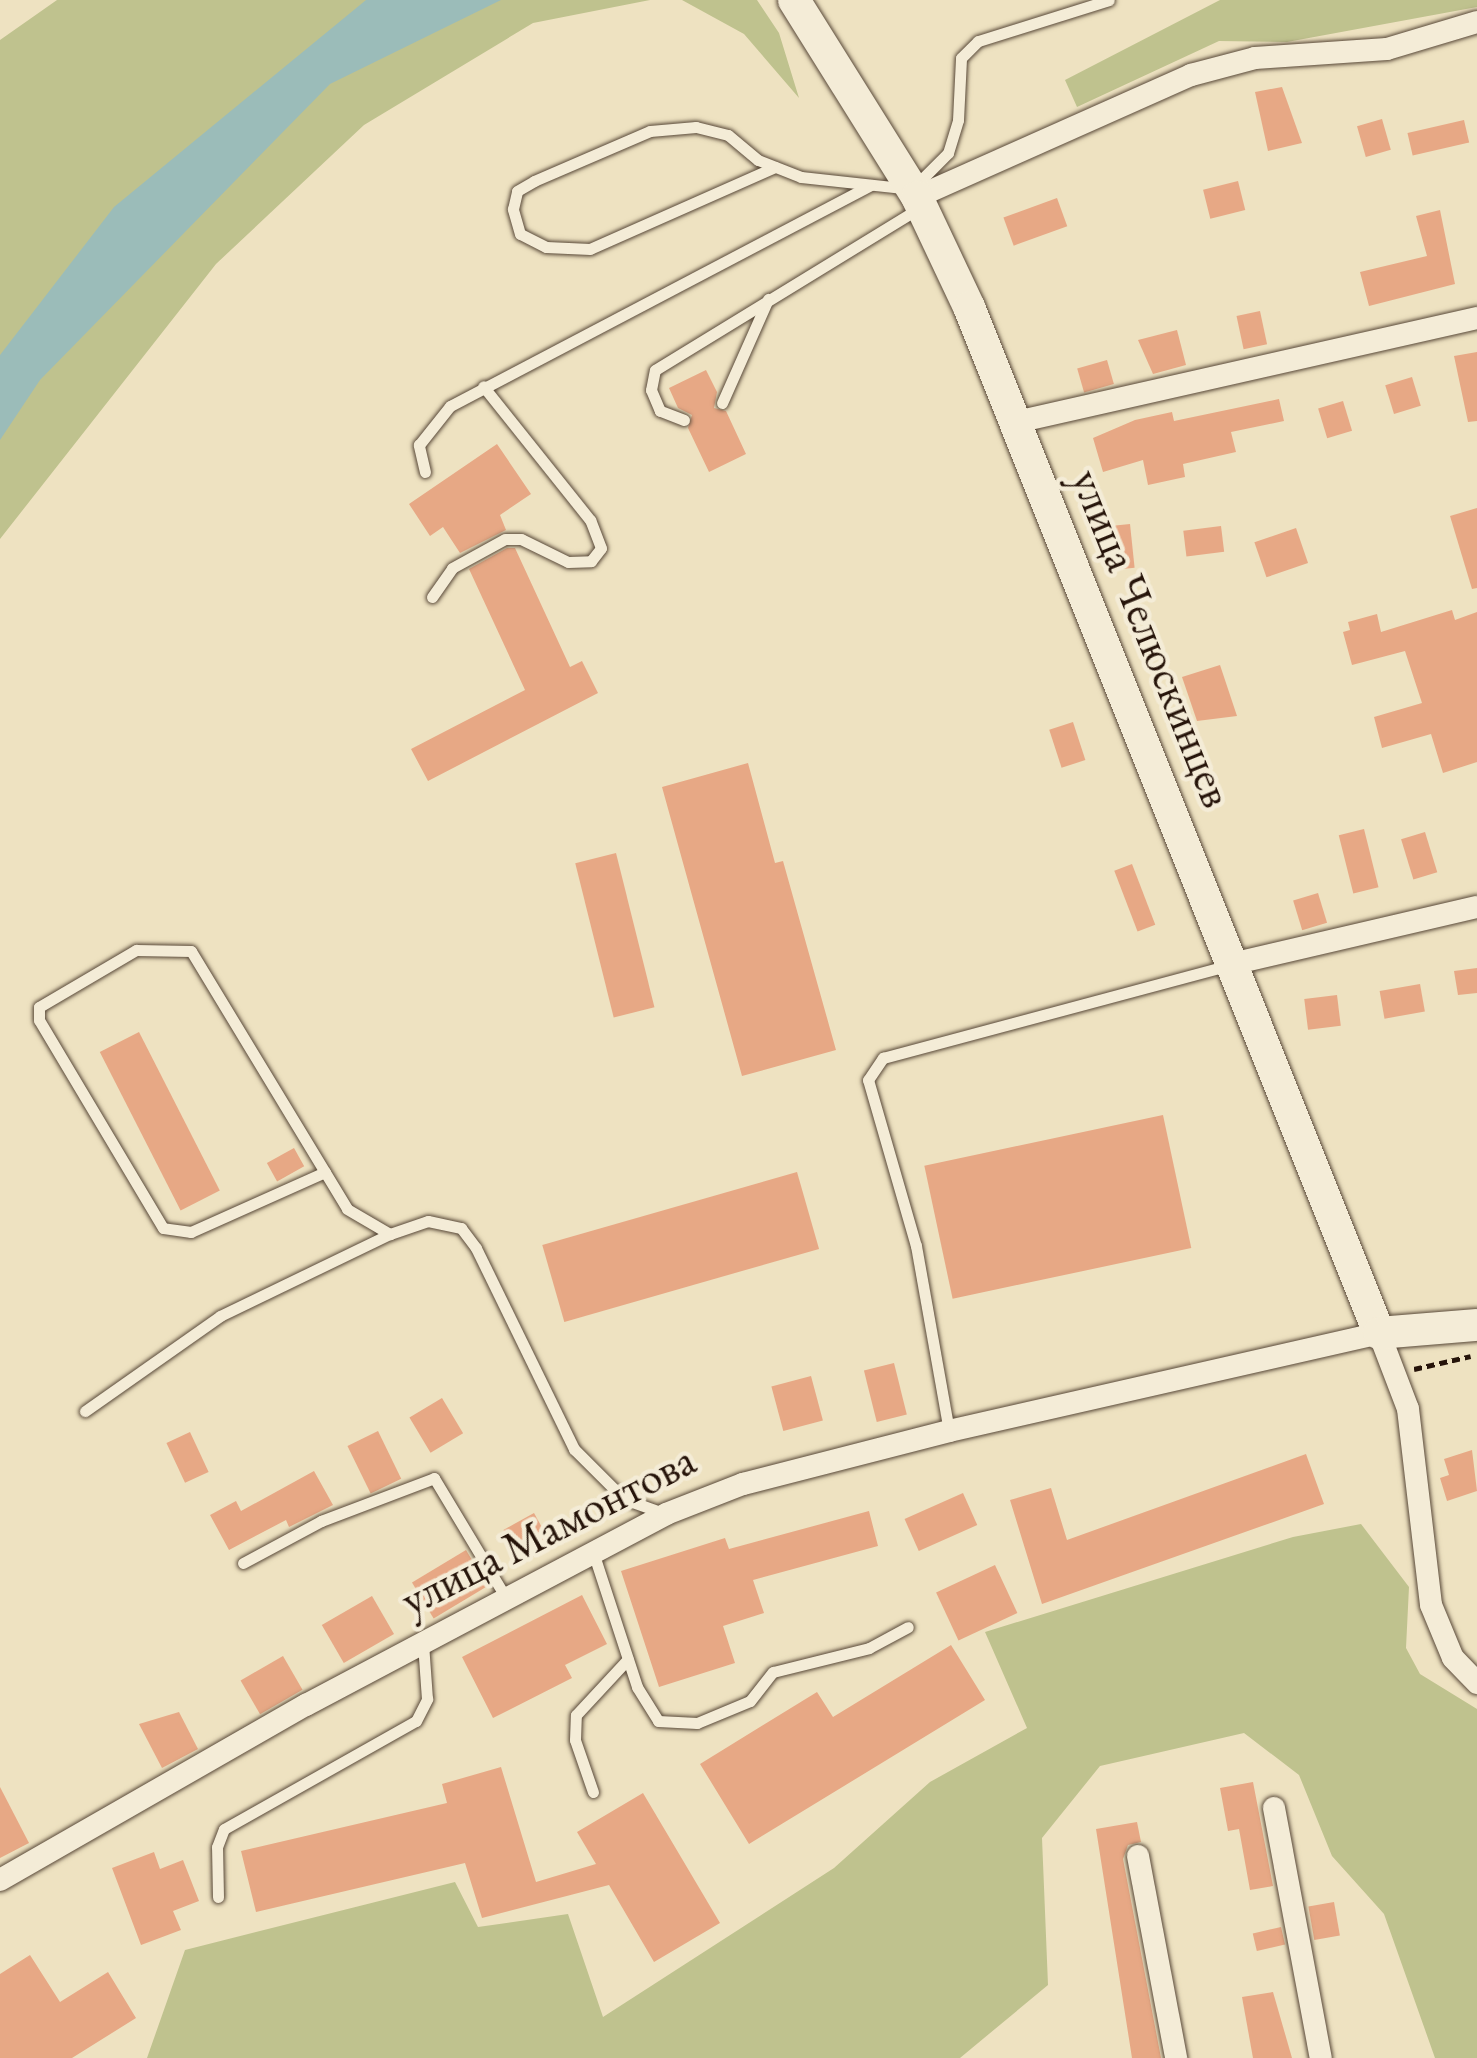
<!DOCTYPE html>
<meta charset="utf-8">
<style>
body{margin:0}
#map{position:relative;width:1477px;height:2058px;overflow:hidden;background:#eee2c1;font-family:"EB Garamond",serif}
div>[style]{position:absolute}
[style*='--x']{left:calc(var(--x)*1px);top:calc(var(--y)*1px);width:calc(var(--w)*1px);rotate:calc(var(--a)*1deg)}
.green>*{inset:0;background:#bfc28e}
.water>*{inset:0;background:#9bbcb9}
.building>*{inset:0;background:#e7a885;transform-origin:0 0}
.path>*{height:5px;margin-top:-2.5px;transform-origin:0;background:repeating-linear-gradient(90deg,#26140a 0 8px,transparent 0 13px)}
.roads{filter:drop-shadow(0 0 2px #584838) drop-shadow(0 0 2px #584838)}
.service>*{height:11px;margin:-5.5px;padding:0 5.5px;transform-origin:5.5px;border-radius:5.5px;background:#f4ecd7}
.minor>*{height:22px;margin:-11px;padding:0 11px;transform-origin:11px;border-radius:11px;background:#f4ecd7}
.secondary>*{height:32px;margin:-16px;padding:0 16px;transform-origin:16px;border-radius:16px;background:#f4ecd7}
span{translate:-50% -50%;white-space:nowrap;text-align:center;line-height:1.15;-webkit-text-stroke:9px #f4ecd7;paint-order:stroke}
.street-label{font-size:45px;color:#26140a}
</style>
<div id="map">
<div class="green">
<i style="clip-path:polygon(57px 0,650px 0,533px 23px,364px 125px,216px 264px,0 539px,0 40px)"></i>
<i style="clip-path:polygon(682px 0,757px 0,779px 33px,799px 98px,744px 34px)"></i>
<i style="clip-path:polygon(1220px 0,1477px 0,1477px 7px,1287px 42px,1219px 41px,1077px 107px,1065px 80px)"></i>
<i style="clip-path:polygon(1361px 1524px,1409px 1587px,1406px 1648px,1420px 1674px,1477px 1709px,1477px 2058px,1435px 2058px,1384px 1914px,1332px 1856px,1299px 1775px,1244px 1733px,1100px 1766px,1042px 1838px,1048px 1985px,960px 2058px,147px 2058px,185px 1950px,455px 1882px,478px 1927px,568px 1914px,603px 2017px,834px 1868px,930px 1782px,1027px 1728px,985px 1632px,1293px 1537px)"></i>
</div>
<div class="water">
<i style="clip-path:polygon(366px 0,501px 0,330px 84px,40px 380px,0 440px,0 355px,114px 207px)"></i>
</div>
<div class="building">
<i style="clip-path:polygon(1282px 87px,1302px 143px,1268px 151px,1255px 92px)"></i>
<i style="left:1382px;top:119px;width:32px;height:26px;rotate:74deg"></i>
<i style="left:1464px;top:120px;width:23px;height:58px;rotate:77deg"></i>
<i style="left:1238px;top:181px;width:30px;height:36px;rotate:76deg"></i>
<i style="left:1057px;top:198px;width:30px;height:57px;rotate:70deg"></i>
<i style="clip-path:polygon(1440px 210px,1455px 284px,1369px 306px,1360px 272px,1427px 256px,1416px 216px)"></i>
<i style="left:1260px;top:311px;width:34px;height:24px;rotate:78deg"></i>
<i style="clip-path:polygon(1177px 330px,1186px 365px,1153px 374px,1138px 340px)"></i>
<i style="clip-path:polygon(1477px 352px,1477px 421px,1468px 422px,1454px 356px)"></i>
<i style="left:1107px;top:360px;width:25px;height:31px;rotate:74deg"></i>
<i style="clip-path:polygon(706px 370px,717px 392px,714px 408px,726px 411px,746px 454px,709px 472px,688px 428px,692px 415px,678px 408px,669px 388px)"></i>
<i style="left:1412px;top:377px;width:30px;height:28px;rotate:73deg"></i>
<i style="clip-path:polygon(1279px 399px,1284px 421px,1231px 432px,1236px 452px,1183px 464px,1185px 477px,1148px 485px,1143px 460px,1103px 472px,1093px 438px,1135px 420px,1172px 412px,1174px 421px)"></i>
<i style="left:1343px;top:401px;width:31px;height:26px;rotate:73deg"></i>
<i style="clip-path:polygon(497px 444px,531px 494px,500px 515px,506px 530px,460px 553px,443px 527px,430px 536px,409px 504px)"></i>
<i style="clip-path:polygon(1477px 508px,1477px 588px,1472px 589px,1450px 516px)"></i>
<i style="left:1130px;top:524px;width:44px;height:27px;rotate:84deg"></i>
<i style="left:1221px;top:526px;width:26px;height:38px;rotate:83deg"></i>
<i style="left:1296px;top:528px;width:37px;height:44px;rotate:71deg"></i>
<i style="clip-path:polygon(507px 548px,515px 548px,570px 667px,582px 661px,598px 693px,428px 781px,411px 749px,525px 690px,469px 569px)"></i>
<i style="clip-path:polygon(1452px 610px,1455px 620px,1477px 612px,1477px 762px,1443px 773px,1431px 734px,1382px 748px,1374px 717px,1422px 703px,1405px 651px,1352px 665px,1343px 632px,1350px 630px,1348px 622px,1377px 614px,1381px 632px)"></i>
<i style="clip-path:polygon(1220px 665px,1237px 716px,1197px 721px,1182px 677px)"></i>
<i style="left:1073px;top:722px;width:40px;height:25px;rotate:72deg"></i>
<i style="clip-path:polygon(748px 763px,775px 863px,783px 861px,836px 1050px,742px 1076px,662px 787px)"></i>
<i style="left:1364px;top:829px;width:60px;height:26px;rotate:76deg"></i>
<i style="left:1425px;top:832px;width:42px;height:25px;rotate:73deg"></i>
<i style="left:616px;top:853px;width:159px;height:42px;rotate:76deg"></i>
<i style="left:1132px;top:864px;width:65px;height:19px;rotate:69deg"></i>
<i style="left:1318px;top:893px;width:31px;height:26px;rotate:73deg"></i>
<i style="clip-path:polygon(1477px 968px,1477px 993px,1458px 995px,1454px 971px)"></i>
<i style="left:1420px;top:984px;width:28px;height:41px;rotate:80deg"></i>
<i style="left:1337px;top:995px;width:31px;height:33px;rotate:83deg"></i>
<i style="left:139px;top:1032px;width:178px;height:44px;rotate:63deg"></i>
<i style="left:1163px;top:1115px;width:136px;height:244px;rotate:78deg"></i>
<i style="left:294px;top:1148px;width:21px;height:31px;rotate:61deg"></i>
<i style="left:797px;top:1172px;width:80px;height:265px;rotate:74deg"></i>
<i style="left:894px;top:1363px;width:53px;height:31px;rotate:76deg"></i>
<i style="left:811px;top:1376px;width:46px;height:41px;rotate:75deg"></i>
<i style="left:442px;top:1398px;width:41px;height:38px;rotate:59deg"></i>
<i style="left:378px;top:1431px;width:53px;height:34px;rotate:64deg"></i>
<i style="left:190px;top:1432px;width:44px;height:26px;rotate:65deg"></i>
<i style="clip-path:polygon(1472px 1450px,1477px 1491px,1447px 1501px,1440px 1478px,1449px 1475px,1444px 1459px)"></i>
<i style="clip-path:polygon(1306px 1454px,1324px 1504px,1042px 1604px,1010px 1500px,1051px 1488px,1067px 1540px)"></i>
<i style="clip-path:polygon(314px 1471px,333px 1505px,289px 1527px,286px 1520px,229px 1550px,210px 1515px,236px 1501px,241px 1511px)"></i>
<i style="left:963px;top:1493px;width:35px;height:64px;rotate:66deg"></i>
<i style="clip-path:polygon(869px 1511px,878px 1546px,753px 1580px,764px 1613px,723px 1626px,735px 1663px,659px 1687px,621px 1571px,725px 1538px,729px 1549px)"></i>
<i style="left:534px;top:1513px;width:38px;height:35px;rotate:61deg"></i>
<i style="left:466px;top:1550px;width:42px;height:63px;rotate:59deg"></i>
<i style="left:995px;top:1565px;width:53px;height:65px;rotate:65deg"></i>
<i style="clip-path:polygon(582px 1595px,607px 1644px,565px 1665px,572px 1678px,493px 1718px,462px 1657px)"></i>
<i style="left:372px;top:1596px;width:44px;height:58px;rotate:60deg"></i>
<i style="clip-path:polygon(951px 1645px,985px 1700px,749px 1844px,700px 1764px,817px 1692px,833px 1717px)"></i>
<i style="left:283px;top:1656px;width:39px;height:49px;rotate:60deg"></i>
<i style="clip-path:polygon(179px 1712px,198px 1749px,162px 1768px,139px 1724px)"></i>
<i style="clip-path:polygon(501px 1767px,536px 1882px,596px 1864px,577px 1832px,643px 1793px,720px 1923px,654px 1962px,609px 1885px,482px 1918px,465px 1863px,256px 1912px,241px 1851px,447px 1803px,442px 1784px)"></i>
<i style="clip-path:polygon(1253px 1782px,1273px 1886px,1250px 1890px,1239px 1829px,1228px 1831px,1220px 1788px)"></i>
<i style="clip-path:polygon(0 1787px,29px 1843px,0 1858px)"></i>
<i style="clip-path:polygon(1137px 1822px,1141px 1842px,1128px 1845px,1123px 1859px,1161px 2058px,1132px 2058px,1096px 1829px)"></i>
<i style="clip-path:polygon(154px 1852px,160px 1869px,183px 1860px,199px 1901px,173px 1911px,181px 1930px,141px 1945px,112px 1868px)"></i>
<i style="left:1334px;top:1902px;width:34px;height:26px;rotate:80deg"></i>
<i style="left:1281px;top:1927px;width:18px;height:29px;rotate:77deg"></i>
<i style="clip-path:polygon(30px 1955px,60px 2002px,108px 1972px,136px 2018px,72px 2058px,0 2058px,0 1974px)"></i>
<i style="clip-path:polygon(1273px 1992px,1292px 2058px,1253px 2058px,1242px 1997px)"></i>
</div>
<div class="path">
<i style="--x:1414;--y:1369;--w:58;--a:-12.8"></i>
</div>
<div class="roads">
<div class="service">
<i style="--x:775;--y:167;--w:202;--a:156.1"></i>
<i style="--x:590;--y:249;--w:44;--a:-177.4"></i>
<i style="--x:546;--y:247;--w:29;--a:-153"></i>
<i style="--x:520;--y:234;--w:26;--a:-106"></i>
<i style="--x:513;--y:209;--w:18;--a:-77"></i>
<i style="--x:517;--y:191;--w:20;--a:-30"></i>
<i style="--x:534;--y:181;--w:126;--a:-23.3"></i>
<i style="--x:650;--y:131;--w:46;--a:-5"></i>
<i style="--x:696;--y:127;--w:33;--a:14"></i>
<i style="--x:728;--y:135;--w:39;--a:40"></i>
<i style="--x:758;--y:160;--w:46;--a:21.6"></i>
<i style="--x:801;--y:177;--w:112;--a:6.2"></i>
<i style="--x:912;--y:189;--w:51;--a:-45"></i>
<i style="--x:948;--y:153;--w:34;--a:-73"></i>
<i style="--x:958;--y:120;--w:62;--a:-87.2"></i>
<i style="--x:961;--y:58;--w:24;--a:-45"></i>
<i style="--x:978;--y:41;--w:137;--a:-17.4"></i>
<i style="--x:722;--y:403;--w:114;--a:-66.1"></i>
<i style="--x:684;--y:420;--w:26;--a:-159"></i>
<i style="--x:660;--y:411;--w:23;--a:-113"></i>
<i style="--x:651;--y:390;--w:20;--a:-79"></i>
<i style="--x:655;--y:370;--w:308;--a:-31.5"></i>
<i style="--x:425;--y:472;--w:28;--a:-103"></i>
<i style="--x:419;--y:445;--w:50;--a:-51.5"></i>
<i style="--x:450;--y:406;--w:475;--a:-27.7"></i>
<i style="--x:432;--y:597;--w:35;--a:-55"></i>
<i style="--x:452;--y:568;--w:60;--a:-28.7"></i>
<i style="--x:505;--y:539;--w:16;--a:0"></i>
<i style="--x:521;--y:539;--w:52;--a:26.1"></i>
<i style="--x:568;--y:562;--w:23;--a:-2"></i>
<i style="--x:591;--y:561;--w:16;--a:-52"></i>
<i style="--x:601;--y:548;--w:30;--a:-111"></i>
<i style="--x:590;--y:520;--w:171;--a:-128.6"></i>
<i style="--x:325;--y:1172;--w:147;--a:155.9"></i>
<i style="--x:191;--y:1232;--w:28;--a:-172"></i>
<i style="--x:163;--y:1228;--w:242;--a:-120.8"></i>
<i style="--x:39;--y:1020;--w:13;--a:-90"></i>
<i style="--x:39;--y:1007;--w:113;--a:-30.4"></i>
<i style="--x:136;--y:950;--w:55;--a:1"></i>
<i style="--x:191;--y:951;--w:301;--a:58.8"></i>
<i style="--x:347;--y:1209;--w:50;--a:30.2"></i>
<i style="--x:390;--y:1234;--w:40;--a:-18.9"></i>
<i style="--x:428;--y:1221;--w:34;--a:12"></i>
<i style="--x:461;--y:1228;--w:25;--a:53"></i>
<i style="--x:476;--y:1248;--w:224;--a:64"></i>
<i style="--x:574;--y:1449;--w:71;--a:45"></i>
<i style="--x:624;--y:1499;--w:45;--a:19.7"></i>
<i style="--x:85;--y:1411;--w:165;--a:-35.1"></i>
<i style="--x:220;--y:1316;--w:189;--a:-25.8"></i>
<i style="--x:949;--y:1431;--w:188;--a:-100.1"></i>
<i style="--x:916;--y:1246;--w:173;--a:-106.1"></i>
<i style="--x:868;--y:1080;--w:27;--a:-56"></i>
<i style="--x:883;--y:1058;--w:358;--a:-15"></i>
<i style="--x:593;--y:1552;--w:142;--a:71.9"></i>
<i style="--x:637;--y:1687;--w:40;--a:58"></i>
<i style="--x:658;--y:1721;--w:39;--a:3"></i>
<i style="--x:697;--y:1723;--w:57;--a:-22.5"></i>
<i style="--x:750;--y:1701;--w:37;--a:-52"></i>
<i style="--x:773;--y:1672;--w:99;--a:-14"></i>
<i style="--x:869;--y:1648;--w:44;--a:-28.3"></i>
<i style="--x:243;--y:1563;--w:89;--a:-28.3"></i>
<i style="--x:321;--y:1521;--w:121;--a:-20.8"></i>
<i style="--x:434;--y:1478;--w:140;--a:59"></i>
<i style="--x:593;--y:1792;--w:55;--a:-109.1"></i>
<i style="--x:575;--y:1740;--w:25;--a:-88"></i>
<i style="--x:576;--y:1715;--w:76;--a:-47.1"></i>
<i style="--x:218;--y:1897;--w:50;--a:-91.1"></i>
<i style="--x:217;--y:1847;--w:19;--a:-69"></i>
<i style="--x:224;--y:1829;--w:220;--a:-29.4"></i>
<i style="--x:416;--y:1721;--w:25;--a:-63"></i>
<i style="--x:427;--y:1699;--w:56;--a:-94.1"></i>
</div>
<div class="minor">
<i style="--x:917;--y:197;--w:300;--a:-24"></i>
<i style="--x:1191;--y:75;--w:66;--a:-14.9"></i>
<i style="--x:1255;--y:58;--w:132;--a:-3.9"></i>
<i style="--x:1387;--y:49;--w:94;--a:-16.7"></i>
<i style="--x:1016;--y:422;--w:473;--a:-12.7"></i>
<i style="--x:1236;--y:963;--w:247;--a:-13.1"></i>
<i style="--x:1274;--y:1808;--w:254;--a:79.4"></i>
<i style="--x:1138;--y:1856;--w:206;--a:79.3"></i>
<i style="--x:0;--y:1880;--w:353;--a:-29.8"></i>
<i style="--x:306;--y:1705;--w:408;--a:-27.9"></i>
<i style="--x:666;--y:1514;--w:83;--a:-21.3"></i>
<i style="--x:743;--y:1484;--w:213;--a:-14.4"></i>
<i style="--x:949;--y:1431;--w:441;--a:-12.8"></i>
<i style="--x:1379;--y:1333;--w:81;--a:69.1"></i>
<i style="--x:1408;--y:1409;--w:197;--a:83.3"></i>
<i style="--x:1431;--y:1605;--w:57;--a:67.5"></i>
<i style="--x:1453;--y:1658;--w:35;--a:46"></i>
</div>
<div class="secondary">
<i style="--x:794;--y:0;--w:232;--a:58"></i>
<i style="--x:917;--y:197;--w:122;--a:64.7"></i>
<i style="--x:969;--y:307;--w:1105;--a:68.22"></i>
<i style="--x:1379;--y:1333;--w:98;--a:-4.7"></i>
</div>
</div>
<div class="street-label">
<span style="left:1152px;top:638px;rotate:68deg">улица Челюскинцев</span>
<span style="left:548px;top:1530px;rotate:-27deg">улица Мамонтова</span>
</div>
</div>
